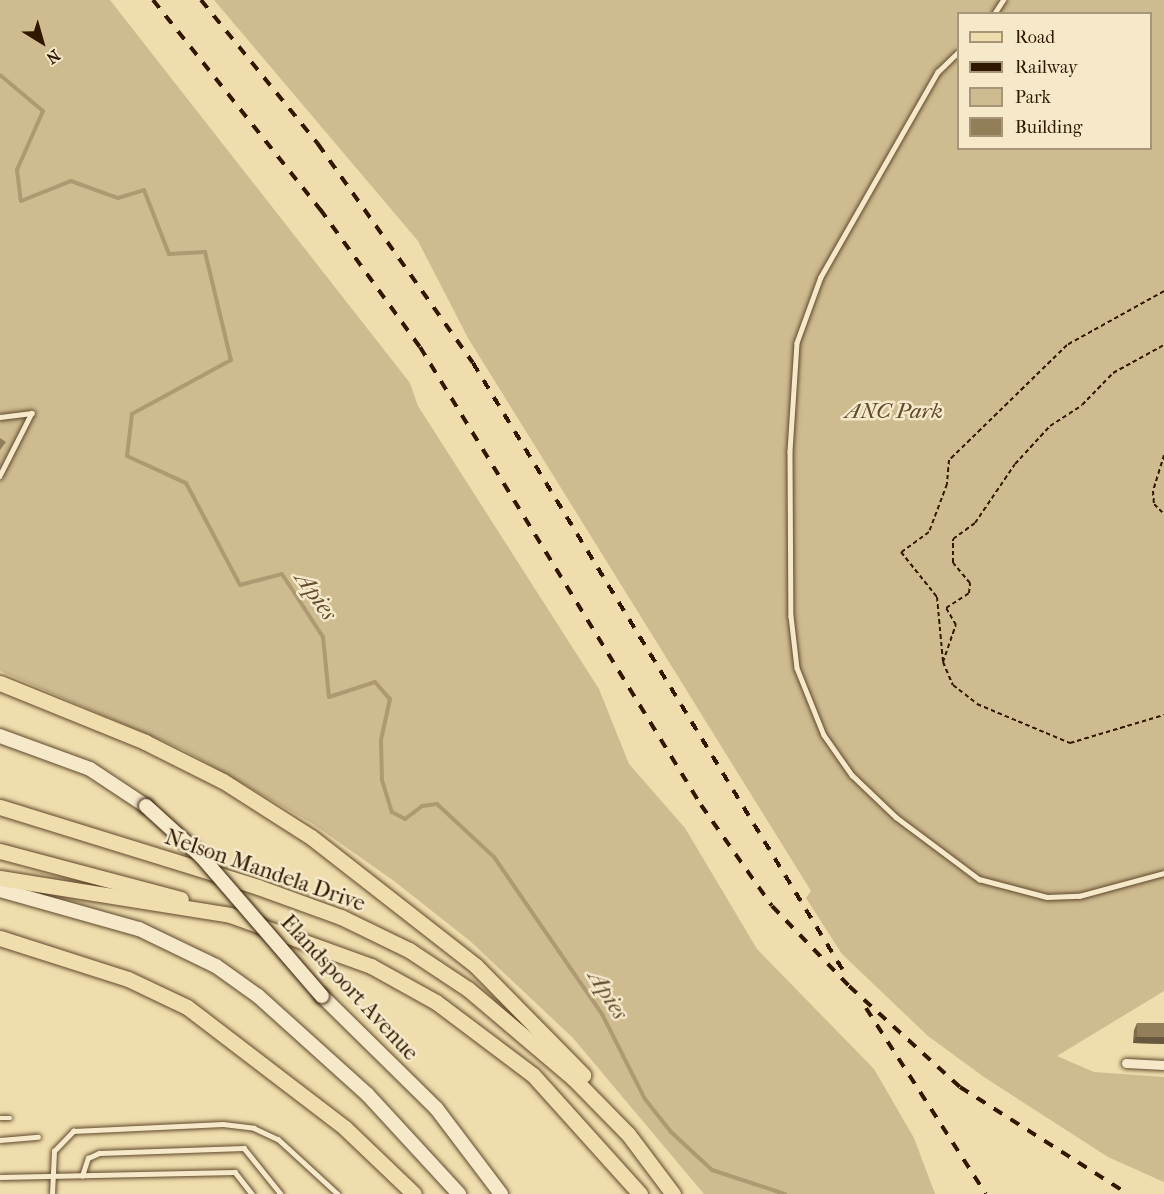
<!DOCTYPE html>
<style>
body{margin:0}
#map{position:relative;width:1164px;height:1194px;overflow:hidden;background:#efddad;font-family:"IM FELL French Canon",serif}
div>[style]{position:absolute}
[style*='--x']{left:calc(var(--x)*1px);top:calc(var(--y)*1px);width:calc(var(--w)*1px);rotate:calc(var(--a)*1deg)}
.green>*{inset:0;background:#cebb90}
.stream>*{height:4px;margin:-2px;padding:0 2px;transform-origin:2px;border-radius:2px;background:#ae9a72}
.path>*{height:2px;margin-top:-1px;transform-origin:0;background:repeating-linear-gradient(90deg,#2f1700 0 4.5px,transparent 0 7.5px)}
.roads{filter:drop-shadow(0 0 2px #5f482b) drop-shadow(0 0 2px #5f482b)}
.service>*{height:4.5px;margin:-2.25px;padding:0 2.25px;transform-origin:2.25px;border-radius:2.25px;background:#f5e9ca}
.minor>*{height:9px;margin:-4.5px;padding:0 4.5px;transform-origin:4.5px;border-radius:4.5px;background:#f5e9ca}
.secondary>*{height:14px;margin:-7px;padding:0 7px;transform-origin:7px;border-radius:7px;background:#f5e9ca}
.primary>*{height:15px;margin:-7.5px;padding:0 7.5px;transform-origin:7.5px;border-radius:7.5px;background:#efddad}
.trunk>*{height:15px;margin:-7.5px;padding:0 7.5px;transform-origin:7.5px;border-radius:7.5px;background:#efddad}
.rail>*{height:4px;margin-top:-2px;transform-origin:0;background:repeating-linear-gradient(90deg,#2f1700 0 10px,transparent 0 20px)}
.bridges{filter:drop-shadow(0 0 2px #2f1700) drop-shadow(0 0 2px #2f1700)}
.secondary-bridge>*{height:14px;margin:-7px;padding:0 7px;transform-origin:7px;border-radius:7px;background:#f5e9ca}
.wall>*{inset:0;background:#7e6c4d}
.shaded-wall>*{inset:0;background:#67583f}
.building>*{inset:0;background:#937e5a;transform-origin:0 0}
span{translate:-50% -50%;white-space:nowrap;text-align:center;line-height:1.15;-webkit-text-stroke:5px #f5e9ca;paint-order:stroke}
.park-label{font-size:22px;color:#5f482b;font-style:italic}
.street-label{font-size:22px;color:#2f1700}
.water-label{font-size:24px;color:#624b2e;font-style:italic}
.legend{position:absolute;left:957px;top:12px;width:195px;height:138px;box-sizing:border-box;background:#f5e9ca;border:2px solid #a69579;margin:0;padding:8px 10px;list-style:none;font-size:18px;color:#2f1700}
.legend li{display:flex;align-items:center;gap:12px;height:30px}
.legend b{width:30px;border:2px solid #a69579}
.north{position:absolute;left:12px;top:12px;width:60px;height:60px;-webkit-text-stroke:4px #f5e9ca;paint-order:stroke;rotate:143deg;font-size:16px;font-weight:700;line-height:24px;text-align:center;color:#2f1700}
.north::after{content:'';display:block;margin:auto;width:21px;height:27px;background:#2f1700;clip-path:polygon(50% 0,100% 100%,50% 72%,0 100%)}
</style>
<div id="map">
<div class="green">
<i style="clip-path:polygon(0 0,110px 0,410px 383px,418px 406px,599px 689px,629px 764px,685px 828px,757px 949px,874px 1069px,914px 1138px,935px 1194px,704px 1194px,573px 1038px,470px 941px,394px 881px,313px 824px,184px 750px,0 671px)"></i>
<i style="clip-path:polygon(evenodd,214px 0,1164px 0,1164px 991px,1057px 1056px,1094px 1072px,1164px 1077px,1164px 1182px,1108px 1157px,984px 1077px,928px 1036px,842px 954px,806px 898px,811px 891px,468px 338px,418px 241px,214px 0,958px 14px,1150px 14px,1150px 148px,958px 148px,958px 14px)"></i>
</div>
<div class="stream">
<i style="--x:0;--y:75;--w:56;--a:39.9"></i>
<i style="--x:43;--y:111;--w:64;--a:113.8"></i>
<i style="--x:17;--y:170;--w:31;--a:83"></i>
<i style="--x:21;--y:201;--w:54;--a:-21.8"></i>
<i style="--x:71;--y:181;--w:50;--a:19.9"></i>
<i style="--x:118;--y:198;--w:27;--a:-17"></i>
<i style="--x:144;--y:190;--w:69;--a:68.7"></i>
<i style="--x:169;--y:254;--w:36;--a:-3"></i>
<i style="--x:205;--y:252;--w:111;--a:76.5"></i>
<i style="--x:231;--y:360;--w:113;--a:151.4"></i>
<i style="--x:132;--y:414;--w:42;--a:96.8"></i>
<i style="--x:127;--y:456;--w:65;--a:24.6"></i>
<i style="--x:186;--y:483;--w:115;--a:62.1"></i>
<i style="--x:240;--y:585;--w:43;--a:-14.7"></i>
<i style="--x:282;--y:574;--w:75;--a:56.9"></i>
<i style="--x:323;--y:637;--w:60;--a:84.3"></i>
<i style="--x:329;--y:697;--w:48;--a:-18.1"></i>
<i style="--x:375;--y:682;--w:23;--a:49"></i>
<i style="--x:390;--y:699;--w:42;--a:102.4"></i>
<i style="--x:381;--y:740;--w:40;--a:88.6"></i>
<i style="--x:382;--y:780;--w:34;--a:73"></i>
<i style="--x:392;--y:812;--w:15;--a:28"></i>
<i style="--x:405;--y:819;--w:21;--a:-37"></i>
<i style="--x:422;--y:806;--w:15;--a:-8"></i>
<i style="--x:437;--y:804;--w:78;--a:42.9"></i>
<i style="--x:494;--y:857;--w:191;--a:55.5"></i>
<i style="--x:602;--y:1014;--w:95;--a:63.2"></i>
<i style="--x:645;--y:1099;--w:42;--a:51.8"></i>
<i style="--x:671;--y:1132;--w:56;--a:42.8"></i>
<i style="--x:712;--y:1170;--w:77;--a:18.2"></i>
</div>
<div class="path">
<i style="--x:1164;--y:291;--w:111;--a:150.9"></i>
<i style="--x:1067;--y:345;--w:165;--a:135.7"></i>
<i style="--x:949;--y:460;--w:24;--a:95"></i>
<i style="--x:947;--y:484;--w:51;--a:110.6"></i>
<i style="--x:929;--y:532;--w:34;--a:144"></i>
<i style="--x:901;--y:552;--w:58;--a:51.3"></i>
<i style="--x:937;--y:597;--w:65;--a:84.7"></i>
<i style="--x:943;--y:662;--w:39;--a:-71"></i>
<i style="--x:956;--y:625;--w:20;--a:-120"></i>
<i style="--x:946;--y:608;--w:27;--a:-33"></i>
<i style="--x:969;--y:593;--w:10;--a:-84"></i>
<i style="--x:970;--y:583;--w:26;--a:-130"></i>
<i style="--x:953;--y:563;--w:24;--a:-90"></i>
<i style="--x:953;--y:539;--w:27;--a:-36"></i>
<i style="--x:975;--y:523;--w:71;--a:-55.9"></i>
<i style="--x:1015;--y:464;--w:52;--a:-47.4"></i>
<i style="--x:1050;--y:426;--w:38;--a:-33"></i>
<i style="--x:1082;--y:405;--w:45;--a:-45.9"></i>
<i style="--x:1113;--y:373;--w:58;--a:-28.8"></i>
<i style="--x:1164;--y:455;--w:38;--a:107"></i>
<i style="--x:1153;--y:491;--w:13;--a:86"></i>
<i style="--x:1154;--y:504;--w:14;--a:45"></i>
<i style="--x:943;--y:662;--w:25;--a:67"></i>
<i style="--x:953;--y:685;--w:31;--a:38"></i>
<i style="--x:977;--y:704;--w:101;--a:22.8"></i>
<i style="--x:1070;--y:743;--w:98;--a:-16.6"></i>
</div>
<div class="roads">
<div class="service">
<i style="--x:994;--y:14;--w:17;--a:-57"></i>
<i style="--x:958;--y:53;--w:28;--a:136"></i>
<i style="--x:938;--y:72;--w:236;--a:119.7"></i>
<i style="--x:821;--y:277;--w:70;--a:110"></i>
<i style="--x:797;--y:343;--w:109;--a:93.7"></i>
<i style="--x:790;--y:452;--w:164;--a:89.7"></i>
<i style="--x:791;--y:616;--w:52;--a:83.4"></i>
<i style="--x:797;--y:668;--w:72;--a:68.1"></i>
<i style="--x:824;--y:735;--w:49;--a:55"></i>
<i style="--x:852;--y:775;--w:61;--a:43.7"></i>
<i style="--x:896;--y:817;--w:104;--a:36.8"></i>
<i style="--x:979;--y:879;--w:70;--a:14.8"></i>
<i style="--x:1047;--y:897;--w:32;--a:-2"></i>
<i style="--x:1079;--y:896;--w:88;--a:-15.1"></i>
<i style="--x:0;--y:417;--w:32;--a:-7"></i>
<i style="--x:32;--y:413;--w:71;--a:116.9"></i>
<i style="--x:0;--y:1118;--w:10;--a:0"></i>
<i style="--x:0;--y:1140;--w:38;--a:-5"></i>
<i style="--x:82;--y:1176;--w:19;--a:-72"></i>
<i style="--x:88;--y:1158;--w:12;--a:-24"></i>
<i style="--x:99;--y:1153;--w:145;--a:-2"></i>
<i style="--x:244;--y:1148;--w:59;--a:51.2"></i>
<i style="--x:0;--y:1177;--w:235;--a:-1.2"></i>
<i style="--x:235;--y:1172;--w:28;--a:52"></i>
<i style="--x:52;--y:1194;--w:43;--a:-87.3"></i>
<i style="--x:54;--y:1151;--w:28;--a:-46"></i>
<i style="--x:73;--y:1131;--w:150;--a:-2.7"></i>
<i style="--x:223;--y:1124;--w:31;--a:7"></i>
<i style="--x:254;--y:1128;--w:26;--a:25"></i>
<i style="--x:278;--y:1139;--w:81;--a:42.5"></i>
</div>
<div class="minor">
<i style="--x:1126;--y:1063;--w:38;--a:3"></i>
</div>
<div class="secondary">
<i style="--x:0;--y:736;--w:96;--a:20.1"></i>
<i style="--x:90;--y:769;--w:67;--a:33.5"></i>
<i style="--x:0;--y:890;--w:144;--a:15.7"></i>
<i style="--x:139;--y:929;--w:85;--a:25.7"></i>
<i style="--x:216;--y:966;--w:52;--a:35.5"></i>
<i style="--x:258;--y:996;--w:147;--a:42"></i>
<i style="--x:367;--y:1094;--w:136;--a:47.4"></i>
<i style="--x:322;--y:996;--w:160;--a:44.5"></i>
<i style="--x:436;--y:1108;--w:108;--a:52.9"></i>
</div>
<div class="primary">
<i style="--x:0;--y:938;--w:134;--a:17.8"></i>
<i style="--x:128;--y:979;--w:65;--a:25.4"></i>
<i style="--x:187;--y:1007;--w:199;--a:37.4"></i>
<i style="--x:345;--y:1128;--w:95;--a:43.7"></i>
</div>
<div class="trunk">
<i style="--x:0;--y:683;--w:157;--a:22.1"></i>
<i style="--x:145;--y:742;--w:87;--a:26.6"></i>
<i style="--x:223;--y:781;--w:104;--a:32.5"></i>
<i style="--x:311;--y:837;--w:209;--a:38"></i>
<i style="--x:476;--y:966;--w:153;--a:45.5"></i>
<i style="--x:0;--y:807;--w:270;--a:17.2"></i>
<i style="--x:258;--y:887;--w:88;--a:19.9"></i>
<i style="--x:341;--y:917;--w:76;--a:25.9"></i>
<i style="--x:409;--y:950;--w:71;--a:33.5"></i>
<i style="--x:468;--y:989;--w:138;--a:40.3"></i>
<i style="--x:573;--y:1078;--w:78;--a:45.5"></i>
<i style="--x:628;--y:1134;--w:75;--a:53.1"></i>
<i style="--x:0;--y:851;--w:187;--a:14.9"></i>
<i style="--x:0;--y:878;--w:233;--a:9.1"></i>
<i style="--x:230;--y:915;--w:150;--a:19.9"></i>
<i style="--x:371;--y:966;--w:74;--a:29"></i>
<i style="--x:436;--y:1002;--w:121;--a:37"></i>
<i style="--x:533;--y:1075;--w:160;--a:48"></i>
</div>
</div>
<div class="rail">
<i style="--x:153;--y:0;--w:268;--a:51.4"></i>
<i style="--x:320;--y:209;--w:170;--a:54.1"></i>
<i style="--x:420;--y:347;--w:537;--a:58.47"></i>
<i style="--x:701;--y:805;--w:123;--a:54.9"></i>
<i style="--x:772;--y:906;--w:111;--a:46.1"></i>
<i style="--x:849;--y:986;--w:150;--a:42.3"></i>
<i style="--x:960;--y:1087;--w:199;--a:32.5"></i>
<i style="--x:201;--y:0;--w:186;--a:50.9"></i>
<i style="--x:318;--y:144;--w:268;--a:54.7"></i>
<i style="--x:473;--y:363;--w:719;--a:58.65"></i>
<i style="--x:866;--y:1008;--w:221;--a:57.2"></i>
</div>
<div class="bridges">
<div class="secondary-bridge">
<i style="--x:146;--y:806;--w:74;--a:42.3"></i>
<i style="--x:201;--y:856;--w:185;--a:49.2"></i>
</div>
</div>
<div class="wall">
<i style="clip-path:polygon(1137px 1023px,1164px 1023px,1164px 1044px,1133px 1043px,1134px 1030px)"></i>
</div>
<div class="shaded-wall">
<i style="clip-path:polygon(1136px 1037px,1164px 1037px,1164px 1044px,1133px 1043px)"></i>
</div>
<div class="building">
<i style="clip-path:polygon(0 438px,6px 442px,0 450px)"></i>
<i style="left:1137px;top:1023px;width:27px;height:14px"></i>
</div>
<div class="park-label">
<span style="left:894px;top:412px">ANC Park</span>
</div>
<div class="street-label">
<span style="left:265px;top:871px;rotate:19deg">Nelson Mandela Drive</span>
<span style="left:349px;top:988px;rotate:47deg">Elandspoort Avenue</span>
</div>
<div class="water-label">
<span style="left:316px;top:596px;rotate:55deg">Apies</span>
<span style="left:608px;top:995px;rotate:58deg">Apies</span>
</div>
<ul class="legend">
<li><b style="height:8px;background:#efddad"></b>Road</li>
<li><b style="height:8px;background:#2f1700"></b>Railway</li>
<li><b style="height:16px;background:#cebb90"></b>Park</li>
<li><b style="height:16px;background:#937e5a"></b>Building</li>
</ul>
<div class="north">N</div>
</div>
